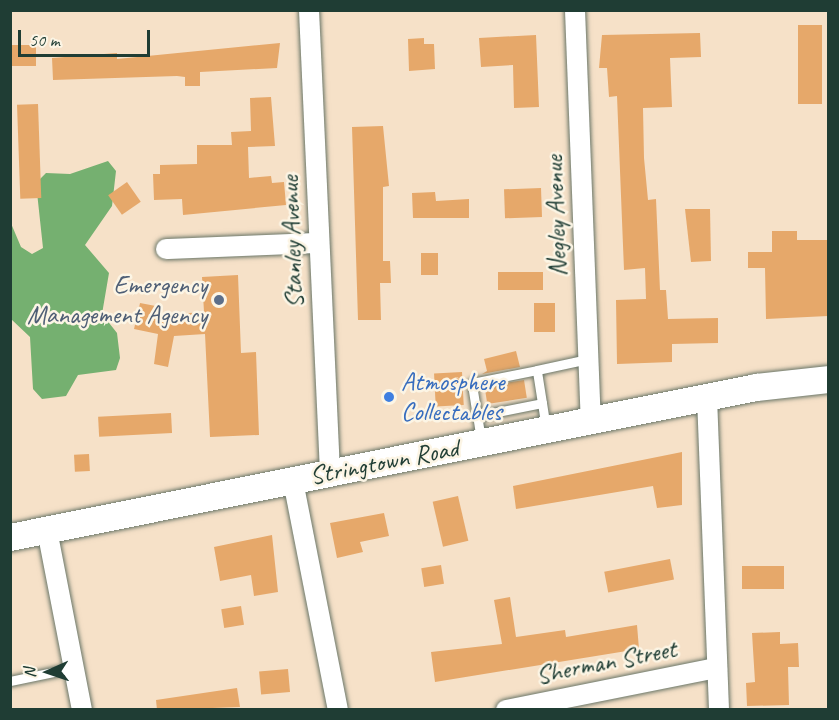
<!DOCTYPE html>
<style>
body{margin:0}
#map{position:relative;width:839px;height:720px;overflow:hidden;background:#f6e1c8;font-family:Caveat,sans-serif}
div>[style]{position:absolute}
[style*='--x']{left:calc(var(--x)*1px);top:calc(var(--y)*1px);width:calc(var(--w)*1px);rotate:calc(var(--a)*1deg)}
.forest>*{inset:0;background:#75b070}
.building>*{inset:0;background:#e6a86a;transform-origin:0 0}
.roads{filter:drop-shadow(0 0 2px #6a7668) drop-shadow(0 0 2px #6a7668)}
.service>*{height:9px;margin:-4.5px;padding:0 4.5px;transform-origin:4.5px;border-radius:4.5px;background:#fff}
.minor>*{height:20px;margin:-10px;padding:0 10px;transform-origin:10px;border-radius:10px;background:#fff}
.secondary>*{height:27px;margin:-13.5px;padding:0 13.5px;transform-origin:13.5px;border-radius:13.5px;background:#fff}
.dots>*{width:16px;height:16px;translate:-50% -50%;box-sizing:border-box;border:3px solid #fcf5e5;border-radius:50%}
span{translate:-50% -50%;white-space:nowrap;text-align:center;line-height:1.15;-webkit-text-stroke:5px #fcf5e5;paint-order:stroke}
.street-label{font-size:26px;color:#1f3d34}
.service-label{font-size:26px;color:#4e5e75}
.right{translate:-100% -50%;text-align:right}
.shop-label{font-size:26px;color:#366cbe}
.left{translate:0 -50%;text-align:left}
.frame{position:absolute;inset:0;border:12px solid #1f3d34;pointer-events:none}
.north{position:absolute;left:18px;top:642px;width:60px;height:60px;-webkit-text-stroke:4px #fcf5e5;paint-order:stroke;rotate:267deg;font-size:16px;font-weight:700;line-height:24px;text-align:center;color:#1f3d34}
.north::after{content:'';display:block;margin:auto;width:21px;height:27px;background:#1f3d34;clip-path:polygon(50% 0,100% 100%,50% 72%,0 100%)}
.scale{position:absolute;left:18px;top:30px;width:132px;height:27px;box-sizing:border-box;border:3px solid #1f3d34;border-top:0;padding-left:8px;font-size:18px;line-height:21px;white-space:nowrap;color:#1f3d34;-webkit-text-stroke:4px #fcf5e5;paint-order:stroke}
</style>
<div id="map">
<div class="forest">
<i style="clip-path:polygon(108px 161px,116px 171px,112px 206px,85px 245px,109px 273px,102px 314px,117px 333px,120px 358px,116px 370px,78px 375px,66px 396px,42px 399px,33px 389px,30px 337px,11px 319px,10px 221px,21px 247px,32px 254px,43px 248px,36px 183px,46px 173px,70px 174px)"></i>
</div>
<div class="building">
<i style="left:822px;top:25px;width:79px;height:24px;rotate:90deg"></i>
<i style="clip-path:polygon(700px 33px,701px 57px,670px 58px,672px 107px,643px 108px,644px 158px,648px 200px,656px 199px,660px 290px,666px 290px,668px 319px,718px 318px,718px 343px,672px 344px,672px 362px,617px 364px,616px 300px,646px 299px,645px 268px,624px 270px,617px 96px,609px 97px,607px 68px,599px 68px,602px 35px)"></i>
<i style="clip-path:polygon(536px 35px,539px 107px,514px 108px,513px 65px,481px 67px,479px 38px)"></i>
<i style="clip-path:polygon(424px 38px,424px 44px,434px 44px,435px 69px,409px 71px,408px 39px)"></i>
<i style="clip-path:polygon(280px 43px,277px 68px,200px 72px,200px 86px,185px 86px,185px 77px,177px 76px,53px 80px,52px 58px,117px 53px,117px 59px)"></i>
<i style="left:11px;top:45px;width:25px;height:21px"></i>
<i style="clip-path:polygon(271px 97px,275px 146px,248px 147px,249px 178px,271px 176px,272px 183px,284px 182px,286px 205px,183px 215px,182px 199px,154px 200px,153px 174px,160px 174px,160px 165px,197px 164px,197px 145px,232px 145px,231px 132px,251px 131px,250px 98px)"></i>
<i style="left:38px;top:104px;width:94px;height:21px;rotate:88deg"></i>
<i style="clip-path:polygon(383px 126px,389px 186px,383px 187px,383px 261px,390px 261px,391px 283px,380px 283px,381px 320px,358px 320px,352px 127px)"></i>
<i style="left:127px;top:182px;width:24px;height:23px;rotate:55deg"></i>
<i style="left:541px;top:188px;width:29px;height:37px;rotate:88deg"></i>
<i style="clip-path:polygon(435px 192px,436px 201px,469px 199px,469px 218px,413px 218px,412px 193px)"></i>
<i style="clip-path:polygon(685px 209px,710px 209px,711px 261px,691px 262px)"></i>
<i style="clip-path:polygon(772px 231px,797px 231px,797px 240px,828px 240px,828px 316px,766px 319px,765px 268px,748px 268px,748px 252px,772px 252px)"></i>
<i style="left:438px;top:253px;width:22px;height:17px;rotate:90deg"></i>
<i style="left:543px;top:272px;width:18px;height:45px;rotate:90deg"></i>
<i style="clip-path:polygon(238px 275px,241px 353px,256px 352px,259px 435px,210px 437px,205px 334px,174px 336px,168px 367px,154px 364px,158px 334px,134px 329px,140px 303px,161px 307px,160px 315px,204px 312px,202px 277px)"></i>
<i style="left:555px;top:303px;width:29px;height:21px;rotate:90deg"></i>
<i style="clip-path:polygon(516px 351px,520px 367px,482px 374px,487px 371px,484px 359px)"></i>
<i style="left:462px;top:372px;width:33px;height:28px;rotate:87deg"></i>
<i style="left:524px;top:380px;width:18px;height:40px;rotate:81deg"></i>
<i style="left:171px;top:413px;width:20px;height:73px;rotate:87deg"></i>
<i style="clip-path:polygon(682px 452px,682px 505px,657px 508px,653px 486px,516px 509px,513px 486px)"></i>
<i style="left:89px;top:454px;width:17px;height:15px;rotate:87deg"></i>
<i style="left:458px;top:496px;width:46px;height:26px;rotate:77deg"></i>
<i style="clip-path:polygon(384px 513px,389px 536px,360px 542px,363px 552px,337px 558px,330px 523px)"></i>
<i style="clip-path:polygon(272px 535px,278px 592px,254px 596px,251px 575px,220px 581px,214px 547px)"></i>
<i style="left:670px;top:559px;width:21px;height:67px;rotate:79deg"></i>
<i style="left:441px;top:565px;width:19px;height:20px;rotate:81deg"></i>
<i style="left:784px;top:566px;width:23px;height:42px;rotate:90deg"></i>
<i style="clip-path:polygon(510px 597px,516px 637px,565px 630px,566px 637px,637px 625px,639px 649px,435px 682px,431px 652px,502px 644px,494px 600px)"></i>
<i style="left:241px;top:606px;width:19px;height:20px;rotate:81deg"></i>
<i style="clip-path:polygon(780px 632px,780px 644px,798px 643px,799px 667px,788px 667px,789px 705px,747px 706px,746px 683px,755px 682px,752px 633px)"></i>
<i style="left:288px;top:669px;width:23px;height:29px;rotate:85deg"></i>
<i style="clip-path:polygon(237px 688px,240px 707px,157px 710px,156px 700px)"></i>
</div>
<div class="roads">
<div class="service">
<i style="--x:542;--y:403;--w:33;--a:-99"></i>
<i style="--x:537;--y:370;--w:52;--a:-12.2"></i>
<i style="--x:477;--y:416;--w:33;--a:-99"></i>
<i style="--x:472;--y:383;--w:66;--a:-11.3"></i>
<i style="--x:481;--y:440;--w:24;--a:-99"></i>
<i style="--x:477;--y:416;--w:66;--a:-11.3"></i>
<i style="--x:542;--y:403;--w:24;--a:81"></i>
<i style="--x:10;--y:681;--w:64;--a:-11.7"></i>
</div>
<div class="minor">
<i style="--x:309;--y:10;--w:462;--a:87.4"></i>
<i style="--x:575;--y:10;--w:411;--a:87.8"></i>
<i style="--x:166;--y:249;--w:152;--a:-2.3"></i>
<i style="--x:707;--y:397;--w:313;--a:87.8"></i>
<i style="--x:293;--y:481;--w:233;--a:78.9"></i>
<i style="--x:47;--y:530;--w:183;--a:79"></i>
<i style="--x:506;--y:710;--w:215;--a:-11.3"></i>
</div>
<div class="secondary">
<i style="--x:10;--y:537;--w:761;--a:-11.37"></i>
<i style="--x:756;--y:387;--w:72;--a:-6.3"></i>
</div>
</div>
<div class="dots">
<i style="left:219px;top:300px;background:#5c6f8a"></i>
<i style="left:389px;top:397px;background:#3f7fe0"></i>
</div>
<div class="street-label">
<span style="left:556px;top:216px;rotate:-92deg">Negley Avenue</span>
<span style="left:292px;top:242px;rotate:-92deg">Stanley Avenue</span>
<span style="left:384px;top:462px;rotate:-11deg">Stringtown Road</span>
<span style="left:606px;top:662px;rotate:-11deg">Sherman Street</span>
</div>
<div class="service-label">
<span class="right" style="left:207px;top:300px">Emergency<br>Management Agency</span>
</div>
<div class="shop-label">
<span class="left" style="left:401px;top:397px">Atmosphere<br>Collectables</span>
</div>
<div class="frame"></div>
<div class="north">N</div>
<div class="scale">50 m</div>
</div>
